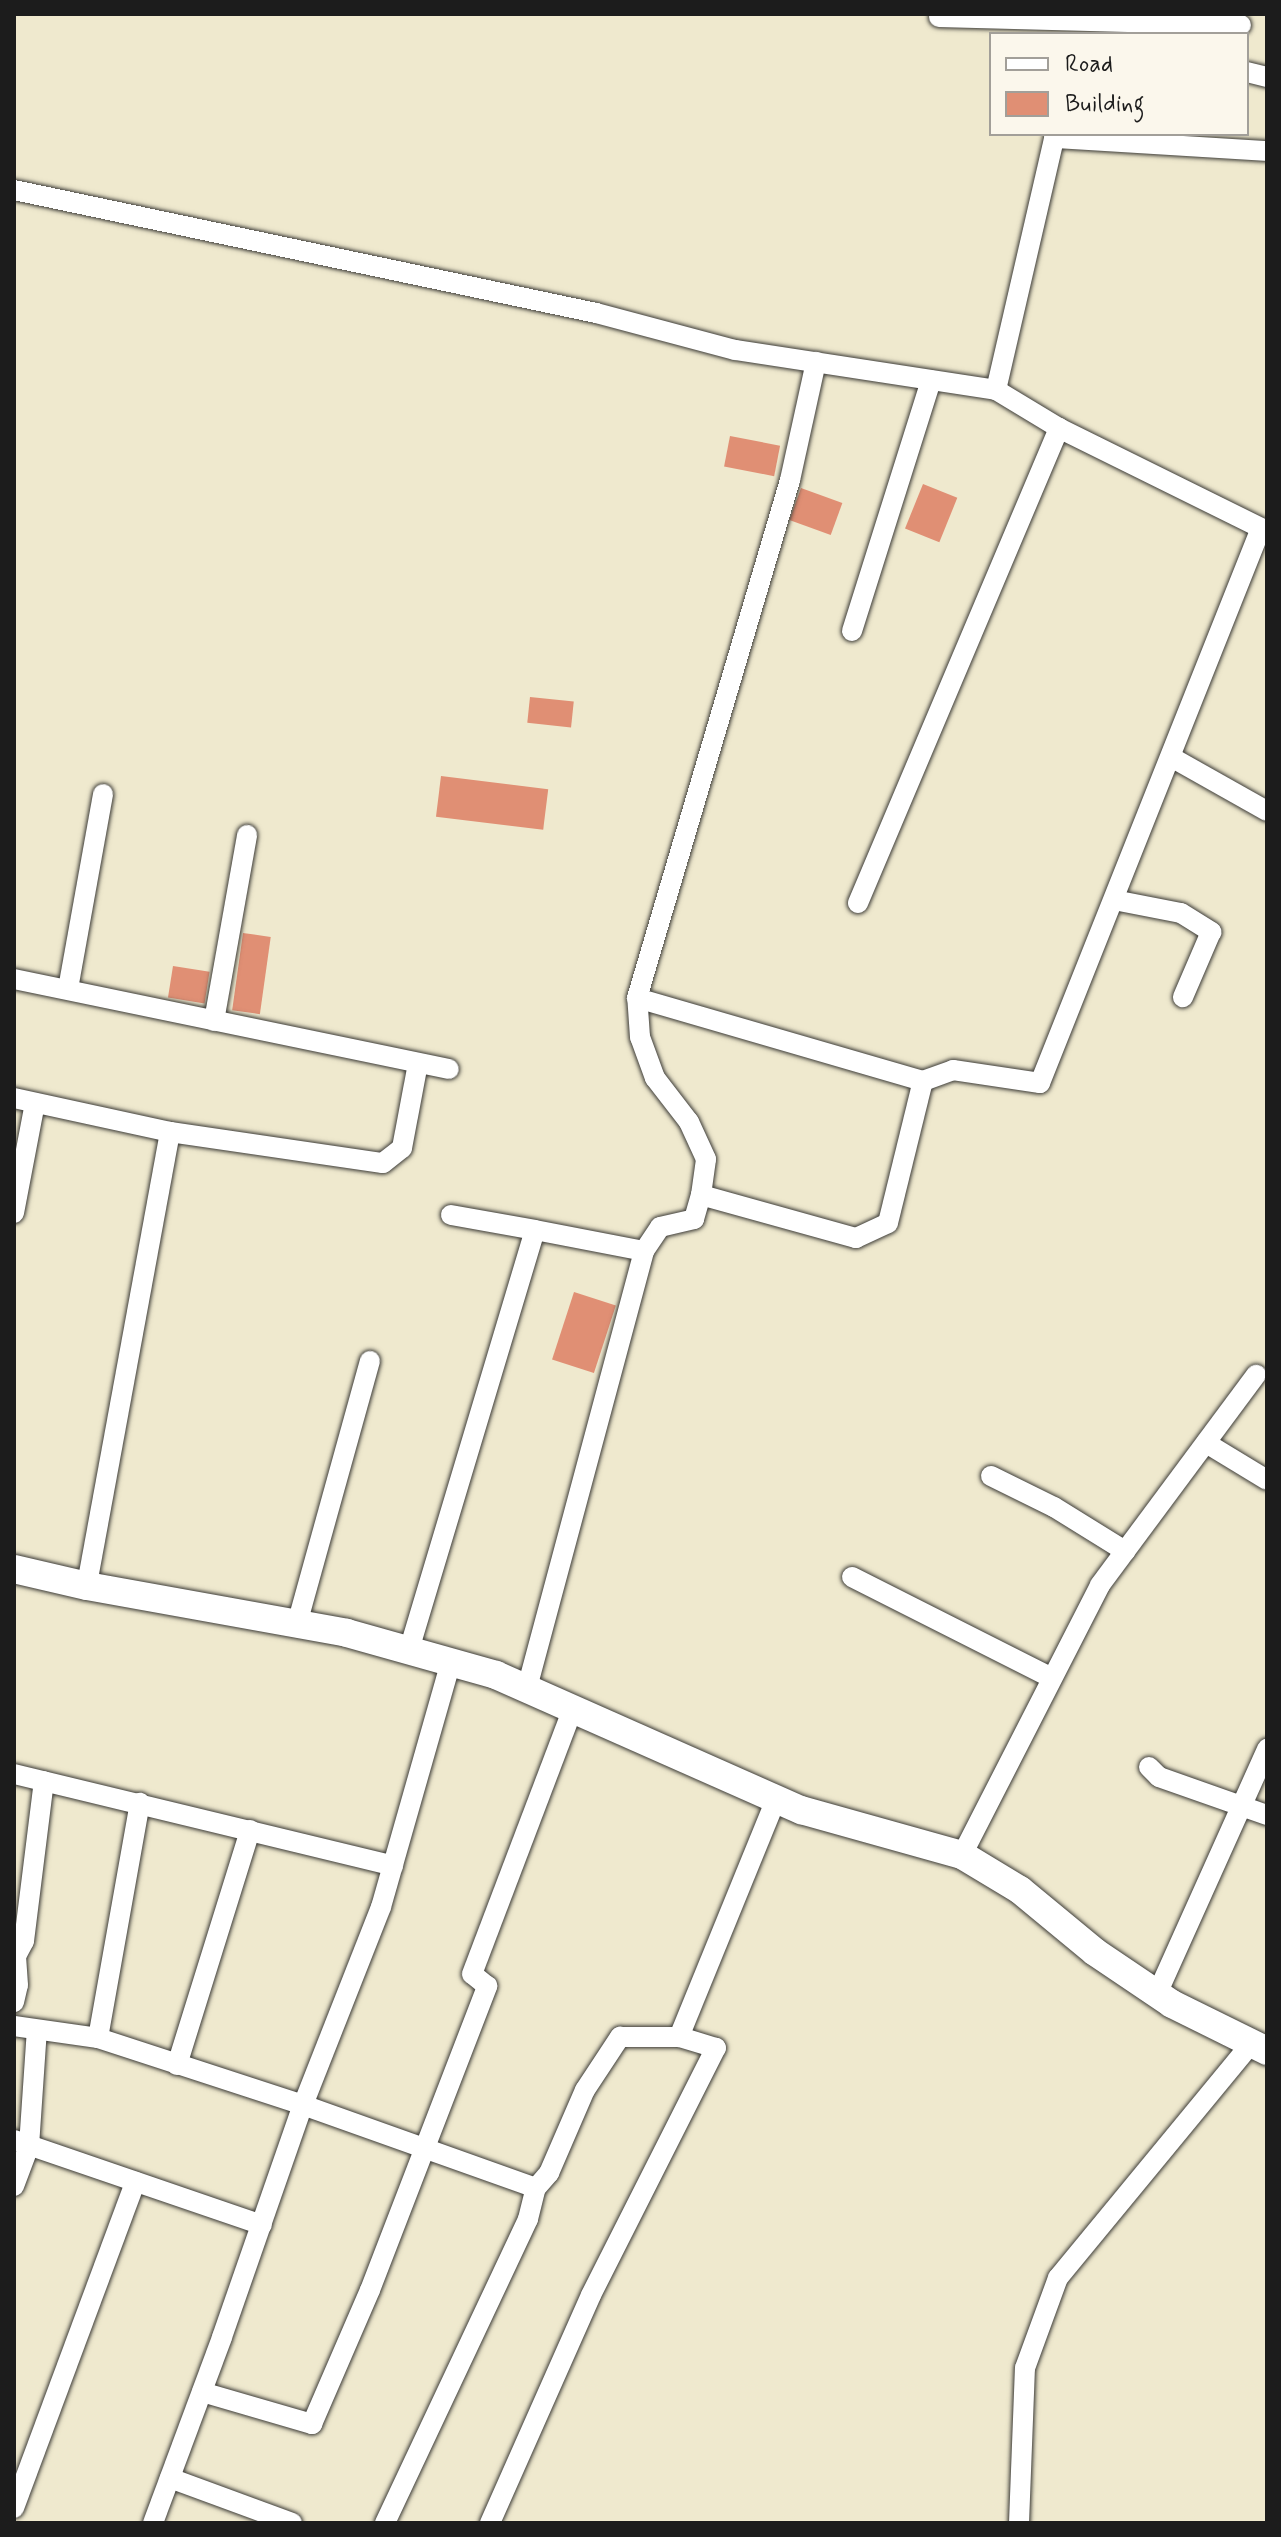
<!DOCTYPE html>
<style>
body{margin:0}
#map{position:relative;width:1281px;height:2537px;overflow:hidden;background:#efe9ce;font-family:Mynerve,sans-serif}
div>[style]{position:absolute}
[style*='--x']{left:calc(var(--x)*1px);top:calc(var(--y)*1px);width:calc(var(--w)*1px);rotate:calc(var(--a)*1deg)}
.building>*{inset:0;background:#e08f74;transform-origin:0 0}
.roads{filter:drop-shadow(0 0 2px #3c3b37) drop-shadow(0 0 2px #3c3b37)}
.street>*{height:20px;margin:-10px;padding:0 10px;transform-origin:10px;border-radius:10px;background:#fff}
.secondary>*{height:28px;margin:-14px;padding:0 14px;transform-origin:14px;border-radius:14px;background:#fff}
span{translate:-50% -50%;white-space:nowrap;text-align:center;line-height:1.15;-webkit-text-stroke:6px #fbf7ec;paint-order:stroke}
.frame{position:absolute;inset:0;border:16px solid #1c1c1c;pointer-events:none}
.legend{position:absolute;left:989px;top:32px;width:260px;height:104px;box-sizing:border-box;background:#fbf7ec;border:2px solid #a29f99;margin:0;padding:10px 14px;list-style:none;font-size:24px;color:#1c1c1c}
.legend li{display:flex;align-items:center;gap:16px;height:40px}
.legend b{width:40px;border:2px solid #a29f99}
</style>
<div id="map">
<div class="building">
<i style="left:730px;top:436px;width:51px;height:31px;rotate:11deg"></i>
<i style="left:923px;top:484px;width:37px;height:48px;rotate:22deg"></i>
<i style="left:801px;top:488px;width:44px;height:34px;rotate:20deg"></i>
<i style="left:530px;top:697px;width:44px;height:26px;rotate:6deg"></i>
<i style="left:441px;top:776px;width:108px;height:41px;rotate:7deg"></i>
<i style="left:243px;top:933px;width:28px;height:78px;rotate:8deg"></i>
<i style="left:173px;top:966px;width:37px;height:32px;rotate:9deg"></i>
<i style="left:574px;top:1292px;width:44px;height:71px;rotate:18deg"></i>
</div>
<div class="roads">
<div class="street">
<i style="--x:939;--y:17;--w:302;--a:1.5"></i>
<i style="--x:1247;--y:72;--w:21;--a:14"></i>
<i style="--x:14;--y:190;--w:595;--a:11.93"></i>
<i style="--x:596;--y:313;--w:144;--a:14.9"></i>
<i style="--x:735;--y:350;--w:264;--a:8.7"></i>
<i style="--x:996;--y:390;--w:259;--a:-77"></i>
<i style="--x:1054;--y:138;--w:213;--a:3.5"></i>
<i style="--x:852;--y:631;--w:263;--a:-72.5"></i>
<i style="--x:1171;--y:757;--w:110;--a:29.4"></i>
<i style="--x:1114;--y:900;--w:68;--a:11"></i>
<i style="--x:1181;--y:913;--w:36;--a:32"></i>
<i style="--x:1211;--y:932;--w:71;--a:113.3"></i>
<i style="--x:858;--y:903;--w:516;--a:-67.06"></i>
<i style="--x:1059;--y:428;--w:74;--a:-148.9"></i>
<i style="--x:14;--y:979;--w:444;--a:11.7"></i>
<i style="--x:68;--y:989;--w:198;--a:-79.8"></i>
<i style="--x:637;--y:998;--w:298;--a:16.2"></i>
<i style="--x:923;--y:1081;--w:32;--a:-20"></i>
<i style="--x:953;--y:1070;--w:88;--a:8.5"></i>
<i style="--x:1040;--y:1083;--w:597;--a:-68.29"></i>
<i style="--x:1261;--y:528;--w:225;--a:-153.7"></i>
<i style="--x:214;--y:1021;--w:189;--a:-79.9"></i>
<i style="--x:14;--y:1098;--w:160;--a:12.3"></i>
<i style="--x:170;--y:1132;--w:462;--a:100.4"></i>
<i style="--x:170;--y:1132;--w:215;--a:8.3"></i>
<i style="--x:383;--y:1163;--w:24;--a:-38"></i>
<i style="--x:402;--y:1148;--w:86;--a:-79.3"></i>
<i style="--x:701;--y:1195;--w:161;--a:15.5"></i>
<i style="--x:856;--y:1238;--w:35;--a:-25"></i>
<i style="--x:888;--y:1223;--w:146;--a:-76.2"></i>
<i style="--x:14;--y:1213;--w:112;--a:-79.2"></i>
<i style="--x:451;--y:1215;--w:85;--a:10.1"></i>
<i style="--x:1206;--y:1443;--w:71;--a:31.2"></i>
<i style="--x:991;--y:1476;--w:70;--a:26.2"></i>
<i style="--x:1054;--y:1507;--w:84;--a:31.8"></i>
<i style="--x:852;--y:1577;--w:224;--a:26.8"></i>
<i style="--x:297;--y:1624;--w:273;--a:-74.5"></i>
<i style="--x:409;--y:1650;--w:438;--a:-73.3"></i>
<i style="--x:535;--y:1230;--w:111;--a:10.9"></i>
<i style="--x:527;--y:1688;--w:452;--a:-75"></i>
<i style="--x:644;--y:1251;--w:29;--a:-56"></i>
<i style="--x:660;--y:1227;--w:35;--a:-13"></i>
<i style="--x:694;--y:1219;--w:25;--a:-74"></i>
<i style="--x:701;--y:1195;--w:36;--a:-82"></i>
<i style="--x:706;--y:1159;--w:41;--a:-114.7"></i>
<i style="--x:689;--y:1122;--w:56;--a:-127.7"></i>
<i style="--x:655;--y:1078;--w:44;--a:-110.1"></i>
<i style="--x:640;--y:1037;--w:39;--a:-94"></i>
<i style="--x:637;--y:998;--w:540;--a:-73.54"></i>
<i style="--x:790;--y:480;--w:121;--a:-77.6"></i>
<i style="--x:1149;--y:1767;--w:14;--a:45"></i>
<i style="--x:1159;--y:1777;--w:114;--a:19.4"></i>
<i style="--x:14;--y:1774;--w:390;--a:13.6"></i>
<i style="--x:962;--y:1855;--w:303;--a:-62.9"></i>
<i style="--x:1100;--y:1585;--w:262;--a:-53.4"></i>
<i style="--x:1157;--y:1994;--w:269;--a:-65.8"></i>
<i style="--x:14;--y:2002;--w:17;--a:-77"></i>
<i style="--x:18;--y:1985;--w:29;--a:-94"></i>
<i style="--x:16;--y:1956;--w:17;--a:-62"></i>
<i style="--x:24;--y:1941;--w:161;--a:-82.9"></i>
<i style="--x:14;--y:2026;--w:85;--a:8.1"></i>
<i style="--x:98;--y:2038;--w:216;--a:18.1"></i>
<i style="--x:303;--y:2105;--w:213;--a:-68.5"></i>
<i style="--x:381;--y:1907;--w:255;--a:-74.1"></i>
<i style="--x:98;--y:2038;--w:239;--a:-79.9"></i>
<i style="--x:177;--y:2065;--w:246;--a:-72.7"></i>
<i style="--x:14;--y:2140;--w:262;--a:18.9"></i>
<i style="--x:14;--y:2186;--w:43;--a:-69.4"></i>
<i style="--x:29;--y:2146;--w:116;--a:-86.1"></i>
<i style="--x:202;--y:2392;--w:115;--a:16.2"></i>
<i style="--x:312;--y:2424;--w:146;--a:-66.6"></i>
<i style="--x:370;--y:2290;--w:326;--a:-68.9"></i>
<i style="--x:487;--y:1986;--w:19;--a:-141"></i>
<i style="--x:472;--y:1974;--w:285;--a:-69.2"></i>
<i style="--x:170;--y:2478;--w:130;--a:20.2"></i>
<i style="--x:14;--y:2508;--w:348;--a:-69.6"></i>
<i style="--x:153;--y:2523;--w:198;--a:-69.6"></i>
<i style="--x:222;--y:2337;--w:246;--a:-70.8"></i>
<i style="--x:303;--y:2105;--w:247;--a:19.6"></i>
<i style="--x:385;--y:2523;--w:336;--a:-64.8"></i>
<i style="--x:528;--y:2219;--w:32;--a:-76"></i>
<i style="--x:536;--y:2188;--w:20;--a:-49"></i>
<i style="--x:549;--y:2173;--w:90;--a:-66.6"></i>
<i style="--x:585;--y:2090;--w:64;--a:-56.6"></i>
<i style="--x:620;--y:2037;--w:59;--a:0"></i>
<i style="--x:490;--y:2523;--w:249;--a:-66.1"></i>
<i style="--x:591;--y:2295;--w:277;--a:-63.2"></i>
<i style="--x:716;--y:2048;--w:39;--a:-163"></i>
<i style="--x:679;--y:2037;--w:257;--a:-67.8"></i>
<i style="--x:1019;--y:2523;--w:155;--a:-87.8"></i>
<i style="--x:1025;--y:2368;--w:96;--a:-69.9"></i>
<i style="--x:1058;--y:2278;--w:303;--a:-50.5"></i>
</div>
<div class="secondary">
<i style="--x:14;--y:1569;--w:75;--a:13.1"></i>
<i style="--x:87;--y:1586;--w:264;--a:10.2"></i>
<i style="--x:347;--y:1633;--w:155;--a:15.7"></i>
<i style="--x:496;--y:1675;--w:334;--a:23.9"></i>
<i style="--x:801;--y:1810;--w:167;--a:15.6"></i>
<i style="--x:962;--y:1855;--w:68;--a:31.1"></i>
<i style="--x:1020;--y:1890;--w:97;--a:39.6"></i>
<i style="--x:1095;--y:1952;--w:93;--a:34"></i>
<i style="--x:1172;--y:2004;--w:106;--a:26.3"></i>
</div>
</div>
<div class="frame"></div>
<ul class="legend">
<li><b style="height:10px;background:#fff"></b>Road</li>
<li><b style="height:22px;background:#e08f74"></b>Building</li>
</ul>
</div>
